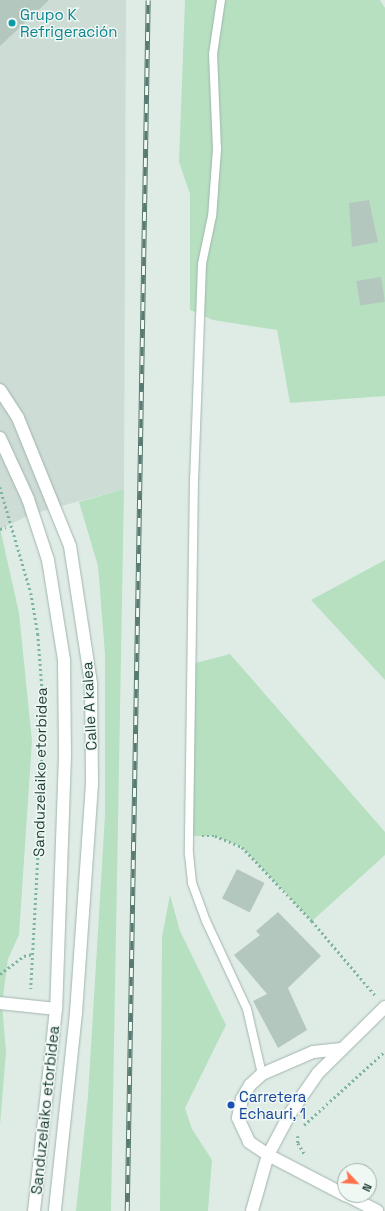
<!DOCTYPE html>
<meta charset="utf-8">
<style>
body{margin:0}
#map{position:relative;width:385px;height:1211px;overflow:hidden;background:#dfece6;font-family:"Space Grotesk",sans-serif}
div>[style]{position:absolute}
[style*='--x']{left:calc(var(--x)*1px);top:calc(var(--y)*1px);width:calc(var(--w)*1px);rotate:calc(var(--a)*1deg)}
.built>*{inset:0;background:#cddcd5}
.green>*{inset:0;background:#b6e0c0}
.building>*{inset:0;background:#b4c7bf;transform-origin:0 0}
.path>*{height:2.5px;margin-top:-1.25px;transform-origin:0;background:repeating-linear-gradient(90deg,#7cb3a1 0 2px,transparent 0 5px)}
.roads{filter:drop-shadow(0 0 1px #a1b4ad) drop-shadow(0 0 1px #a1b4ad)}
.lane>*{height:8px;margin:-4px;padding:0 4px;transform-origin:4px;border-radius:4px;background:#fff}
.street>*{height:12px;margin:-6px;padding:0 6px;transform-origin:6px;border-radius:6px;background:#fff}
.secondary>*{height:12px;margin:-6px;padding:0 6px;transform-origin:6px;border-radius:6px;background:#fff}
.rail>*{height:4.5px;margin-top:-2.25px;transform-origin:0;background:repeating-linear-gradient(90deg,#f0f8f4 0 9px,#597a70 0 18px);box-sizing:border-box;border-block:1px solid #597a70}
.dots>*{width:11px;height:11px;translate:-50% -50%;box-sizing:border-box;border:2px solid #f0f8f4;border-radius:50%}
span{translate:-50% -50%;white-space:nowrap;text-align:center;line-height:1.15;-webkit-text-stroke:3px #f0f8f4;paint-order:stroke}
.culture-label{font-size:15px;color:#0d838f}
.left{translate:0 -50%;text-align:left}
.street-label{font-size:15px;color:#1e3e35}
.transit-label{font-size:15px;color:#164399}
.north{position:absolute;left:337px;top:1163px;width:40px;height:40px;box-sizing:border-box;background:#f0f8f4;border:1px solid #9caea8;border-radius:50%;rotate:115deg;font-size:11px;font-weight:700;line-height:16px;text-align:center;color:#1e3e35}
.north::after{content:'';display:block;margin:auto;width:14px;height:18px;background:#ff724b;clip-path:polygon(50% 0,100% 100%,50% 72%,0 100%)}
</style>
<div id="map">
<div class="built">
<i style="clip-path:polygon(0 0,126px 0,124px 489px,32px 514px,0 529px)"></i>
</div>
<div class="green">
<i style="clip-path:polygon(evenodd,185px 0,380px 0,385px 8px,385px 396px,290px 403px,277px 330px,213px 320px,190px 310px,190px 194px,179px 162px,185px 0,215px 122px,221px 156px,214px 187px,215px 122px)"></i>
<i style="clip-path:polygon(124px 489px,111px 1211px,76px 1211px,88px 1096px,105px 815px,105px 654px,98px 566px,79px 502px)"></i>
<i style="clip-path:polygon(0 528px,19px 613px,32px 741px,19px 935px,8px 959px,2px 1004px,6px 1052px,0 1125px)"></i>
<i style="clip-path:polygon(385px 560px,385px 680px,311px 600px)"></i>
<i style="clip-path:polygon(230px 654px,385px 832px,385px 855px,312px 921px,242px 847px,215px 836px,189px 836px,192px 664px)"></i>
<i style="clip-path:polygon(170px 895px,180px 931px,226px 1025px,185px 1108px,192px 1129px,212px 1160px,208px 1211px,160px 1211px,162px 937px)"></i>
</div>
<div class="building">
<i style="clip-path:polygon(0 0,49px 0,0 46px)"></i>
<i style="clip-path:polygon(369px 200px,378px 242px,352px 247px,349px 203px)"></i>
<i style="left:381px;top:277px;width:25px;height:25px;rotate:81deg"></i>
<i style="left:237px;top:869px;width:31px;height:33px;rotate:27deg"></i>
<i style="clip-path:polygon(278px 912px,321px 956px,288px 988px,307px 1030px,278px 1048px,253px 1001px,267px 994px,234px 955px,260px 935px,256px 931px)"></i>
</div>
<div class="path">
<i style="--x:0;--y:487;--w:110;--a:73.7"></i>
<i style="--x:31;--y:593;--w:42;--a:80.3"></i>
<i style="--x:38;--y:634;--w:66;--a:85.7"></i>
<i style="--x:43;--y:700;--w:103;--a:91.1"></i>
<i style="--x:41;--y:803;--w:186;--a:93.1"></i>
<i style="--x:0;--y:529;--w:6;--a:-18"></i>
<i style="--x:202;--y:836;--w:13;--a:0"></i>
<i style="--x:215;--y:836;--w:29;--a:22"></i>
<i style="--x:242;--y:847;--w:102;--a:46.6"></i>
<i style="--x:312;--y:921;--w:97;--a:49.6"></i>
<i style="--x:0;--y:974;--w:30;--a:-37"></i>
<i style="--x:24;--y:956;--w:9;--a:-13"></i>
<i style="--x:304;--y:1125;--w:110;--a:-42.4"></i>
<i style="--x:298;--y:1136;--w:7;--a:90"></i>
<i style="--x:298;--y:1143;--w:12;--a:59"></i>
</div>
<div class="roads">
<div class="lane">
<i style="--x:221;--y:0;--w:55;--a:98.4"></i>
<i style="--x:213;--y:54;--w:95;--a:87.6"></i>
<i style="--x:217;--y:149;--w:41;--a:94.2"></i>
<i style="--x:214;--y:190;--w:26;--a:94"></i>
<i style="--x:212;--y:216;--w:49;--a:101.8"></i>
<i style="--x:202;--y:264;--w:214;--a:92.1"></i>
<i style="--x:194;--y:478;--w:376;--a:90.8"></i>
<i style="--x:189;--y:854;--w:29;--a:84"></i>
<i style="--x:192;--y:883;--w:40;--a:69.8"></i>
<i style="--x:206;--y:921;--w:97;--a:65"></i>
<i style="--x:247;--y:1009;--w:67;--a:77"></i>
</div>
<div class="street">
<i style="--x:0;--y:1003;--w:56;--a:6.1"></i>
<i style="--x:341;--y:1049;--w:28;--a:174"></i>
<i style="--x:313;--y:1052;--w:56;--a:156.7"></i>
<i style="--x:262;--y:1074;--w:16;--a:137"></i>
<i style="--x:250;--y:1085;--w:16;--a:120"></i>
<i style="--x:242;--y:1099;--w:19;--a:102"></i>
<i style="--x:238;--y:1118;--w:26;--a:65"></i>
<i style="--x:249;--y:1142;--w:23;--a:34"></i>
<i style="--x:268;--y:1155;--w:87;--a:27.5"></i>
<i style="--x:346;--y:1195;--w:35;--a:27"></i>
</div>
<div class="secondary">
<i style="--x:0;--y:390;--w:33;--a:57"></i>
<i style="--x:18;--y:418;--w:138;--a:67.9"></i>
<i style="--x:70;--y:546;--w:140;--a:81.3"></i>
<i style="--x:91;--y:684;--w:100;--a:89.4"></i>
<i style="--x:92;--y:784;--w:230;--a:94"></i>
<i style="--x:76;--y:1013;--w:199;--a:96.1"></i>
<i style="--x:0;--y:438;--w:67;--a:65.3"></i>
<i style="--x:28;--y:499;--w:64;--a:71.8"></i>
<i style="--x:48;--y:560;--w:101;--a:80.9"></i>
<i style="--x:64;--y:660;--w:95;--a:89.4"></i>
<i style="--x:65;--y:755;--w:254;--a:92"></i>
<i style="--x:56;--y:1009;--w:203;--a:96.2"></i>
<i style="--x:252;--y:1211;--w:58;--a:-74.1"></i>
<i style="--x:268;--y:1155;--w:49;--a:-61.9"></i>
<i style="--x:291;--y:1112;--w:47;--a:-55.3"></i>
<i style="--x:318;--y:1073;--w:94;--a:-44.6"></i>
</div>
</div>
<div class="rail">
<i style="--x:127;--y:1211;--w:1211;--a:-89.01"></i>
</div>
<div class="dots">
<i style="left:12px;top:23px;background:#0f9aa8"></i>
<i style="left:231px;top:1105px;background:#1a4fb4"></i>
</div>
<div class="culture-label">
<span class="left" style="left:20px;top:23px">Grupo K<br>Refrigeración</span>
</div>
<div class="street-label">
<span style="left:89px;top:706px;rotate:-93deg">Calle A kalea</span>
<span style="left:40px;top:772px;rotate:-89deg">Sanduzelaiko etorbidea</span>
<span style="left:45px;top:1110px;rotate:-84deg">Sanduzelaiko etorbidea</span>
</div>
<div class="transit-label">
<span class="left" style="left:239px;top:1105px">Carretera<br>Echauri, 1</span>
</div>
<div class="north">N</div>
</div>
